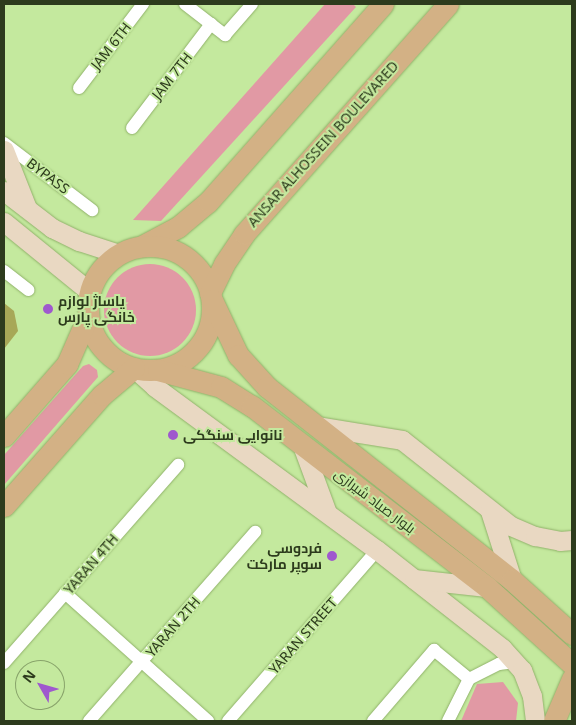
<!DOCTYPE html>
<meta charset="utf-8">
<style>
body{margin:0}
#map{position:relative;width:576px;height:725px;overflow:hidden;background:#c4e99e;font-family:"Noto Sans",Cairo,sans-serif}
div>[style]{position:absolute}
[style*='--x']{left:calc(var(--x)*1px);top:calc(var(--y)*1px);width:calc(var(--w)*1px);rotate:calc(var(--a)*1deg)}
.green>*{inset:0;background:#e199a4}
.round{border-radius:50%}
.building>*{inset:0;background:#a7a857}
.roads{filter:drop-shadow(0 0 1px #90b26a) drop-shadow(0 0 1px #90b26a)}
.street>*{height:12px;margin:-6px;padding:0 6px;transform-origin:6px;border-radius:6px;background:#fff}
.secondary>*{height:19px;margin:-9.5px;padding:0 9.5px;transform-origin:9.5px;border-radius:9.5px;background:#e9d8c2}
.primary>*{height:21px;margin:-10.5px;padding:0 10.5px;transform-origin:10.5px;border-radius:10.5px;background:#d3b185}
.primary>.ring{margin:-10.5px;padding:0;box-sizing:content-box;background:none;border:21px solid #d3b185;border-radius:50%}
.dots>*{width:14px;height:14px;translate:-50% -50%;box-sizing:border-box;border:2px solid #c4e99e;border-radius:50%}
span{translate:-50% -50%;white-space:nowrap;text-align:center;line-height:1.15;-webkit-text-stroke:4px #c4e99e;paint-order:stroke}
.street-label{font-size:14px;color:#2d3b1d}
.poi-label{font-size:14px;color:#2d3b1d;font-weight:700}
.left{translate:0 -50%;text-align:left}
.right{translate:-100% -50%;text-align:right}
.frame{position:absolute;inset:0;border:5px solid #2d3b1d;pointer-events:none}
.north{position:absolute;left:15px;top:660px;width:50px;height:50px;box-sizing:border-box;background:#c4e99e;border:1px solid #88a36a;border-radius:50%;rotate:308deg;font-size:14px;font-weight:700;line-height:20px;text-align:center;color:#2d3b1d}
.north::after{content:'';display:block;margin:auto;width:18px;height:22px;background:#9f59ce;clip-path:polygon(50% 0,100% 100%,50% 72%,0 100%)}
</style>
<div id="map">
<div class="green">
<i style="clip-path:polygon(325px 4px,353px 4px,356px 7px,161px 221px,133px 220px)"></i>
<i class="round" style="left:104px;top:264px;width:92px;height:92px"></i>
<i style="clip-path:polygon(89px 364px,97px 370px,98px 377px,4px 485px,4px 455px,83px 366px)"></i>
<i style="clip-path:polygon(503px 682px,518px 703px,516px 721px,461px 721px,477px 684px)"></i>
</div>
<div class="building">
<i style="clip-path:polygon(4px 303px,14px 311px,18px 331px,4px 349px)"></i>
</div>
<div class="roads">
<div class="street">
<i style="--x:185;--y:4;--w:51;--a:37.8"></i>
<i style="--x:225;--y:35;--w:41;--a:-48.9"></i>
<i style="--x:79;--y:88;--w:106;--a:-52.7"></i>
<i style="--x:132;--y:128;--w:131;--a:-52.8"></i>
<i style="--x:4;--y:143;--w:111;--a:37.3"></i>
<i style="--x:4;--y:271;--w:31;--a:38"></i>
<i style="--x:65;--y:593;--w:192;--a:41.8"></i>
<i style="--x:4;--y:663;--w:264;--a:-48.7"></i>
<i style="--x:469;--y:679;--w:34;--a:-27"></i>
<i style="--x:499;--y:664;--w:16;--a:-7"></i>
<i style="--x:89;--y:721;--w:252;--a:-48.7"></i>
<i style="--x:228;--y:721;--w:227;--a:-48.9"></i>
<i style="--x:373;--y:721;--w:94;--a:-49.3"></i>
<i style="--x:434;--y:650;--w:45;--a:39.6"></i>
<i style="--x:469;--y:679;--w:47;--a:116.6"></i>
</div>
<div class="secondary">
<i style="--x:4;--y:150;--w:62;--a:68.4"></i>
<i style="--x:4;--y:191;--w:61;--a:37.6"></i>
<i style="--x:52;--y:228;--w:30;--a:26"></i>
<i style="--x:79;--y:241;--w:42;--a:18"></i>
<i style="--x:4;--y:222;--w:111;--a:39.1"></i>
<i style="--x:134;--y:368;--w:28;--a:42"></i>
<i style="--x:155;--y:387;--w:275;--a:36.3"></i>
<i style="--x:377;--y:550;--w:159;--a:38.1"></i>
<i style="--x:502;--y:648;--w:30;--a:48"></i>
<i style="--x:522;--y:670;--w:28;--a:69"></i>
<i style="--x:532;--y:696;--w:25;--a:83"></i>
<i style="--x:316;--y:426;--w:87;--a:9.2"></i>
<i style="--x:402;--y:440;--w:139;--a:38.3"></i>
<i style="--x:511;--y:526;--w:26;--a:23"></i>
<i style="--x:535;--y:536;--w:25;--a:11"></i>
<i style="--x:560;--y:541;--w:12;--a:-5"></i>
<i style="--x:302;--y:445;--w:72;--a:69.8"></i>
<i style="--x:490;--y:511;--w:72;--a:72.3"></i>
<i style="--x:414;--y:579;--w:73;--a:6.3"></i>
</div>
<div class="primary">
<i style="--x:142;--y:246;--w:41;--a:-27.8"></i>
<i style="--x:178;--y:227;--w:39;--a:-40"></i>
<i style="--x:208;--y:202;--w:264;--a:-48.5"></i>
<i class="ring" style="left:88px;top:246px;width:103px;height:103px"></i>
<i style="--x:210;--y:293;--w:32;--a:-64"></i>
<i style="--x:224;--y:264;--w:36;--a:-56"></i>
<i style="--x:244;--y:234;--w:307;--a:-48.4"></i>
<i style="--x:212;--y:300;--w:61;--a:64.7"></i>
<i style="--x:238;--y:355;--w:43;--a:47.8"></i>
<i style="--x:267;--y:387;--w:312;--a:38.2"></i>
<i style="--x:512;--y:580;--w:81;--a:42"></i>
<i style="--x:158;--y:370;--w:65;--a:15.1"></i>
<i style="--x:221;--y:387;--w:36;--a:32"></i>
<i style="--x:252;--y:406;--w:297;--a:37.6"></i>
<i style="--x:487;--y:587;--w:115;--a:42.2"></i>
<i style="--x:4;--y:436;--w:96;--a:-48.8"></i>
<i style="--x:67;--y:364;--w:52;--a:-66.4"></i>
<i style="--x:4;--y:506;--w:148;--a:-48.6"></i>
<i style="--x:102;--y:395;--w:42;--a:-40.2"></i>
<i style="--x:554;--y:721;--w:46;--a:-66.8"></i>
</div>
</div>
<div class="dots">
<i style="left:48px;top:309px;background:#9f59ce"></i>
<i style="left:173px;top:435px;background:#9f59ce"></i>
<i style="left:332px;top:556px;background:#9f59ce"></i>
</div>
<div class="street-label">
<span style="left:111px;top:46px;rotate:-52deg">JAM 6TH</span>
<span style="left:172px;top:76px;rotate:-52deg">JAM 7TH</span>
<span style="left:323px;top:144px;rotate:-48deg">ANSAR ALHOSSEIN BOULEVARED</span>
<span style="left:48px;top:176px;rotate:37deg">BYPASS</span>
<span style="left:375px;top:501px;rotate:37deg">بلوار صیاد شیرازی</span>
<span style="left:91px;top:564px;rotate:-49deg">YARAN 4TH</span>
<span style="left:173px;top:627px;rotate:-49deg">YARAN 2TH</span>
<span style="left:303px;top:636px;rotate:-49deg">YARAN STREET</span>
</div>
<div class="poi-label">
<span class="left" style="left:58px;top:309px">پاساژ لوازم<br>خانگی پارس</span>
<span class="left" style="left:183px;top:435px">نانوایی سنگکی</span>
<span class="right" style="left:322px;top:556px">فردوسی<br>سوپر مارکت</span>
</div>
<div class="frame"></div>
<div class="north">N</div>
</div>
